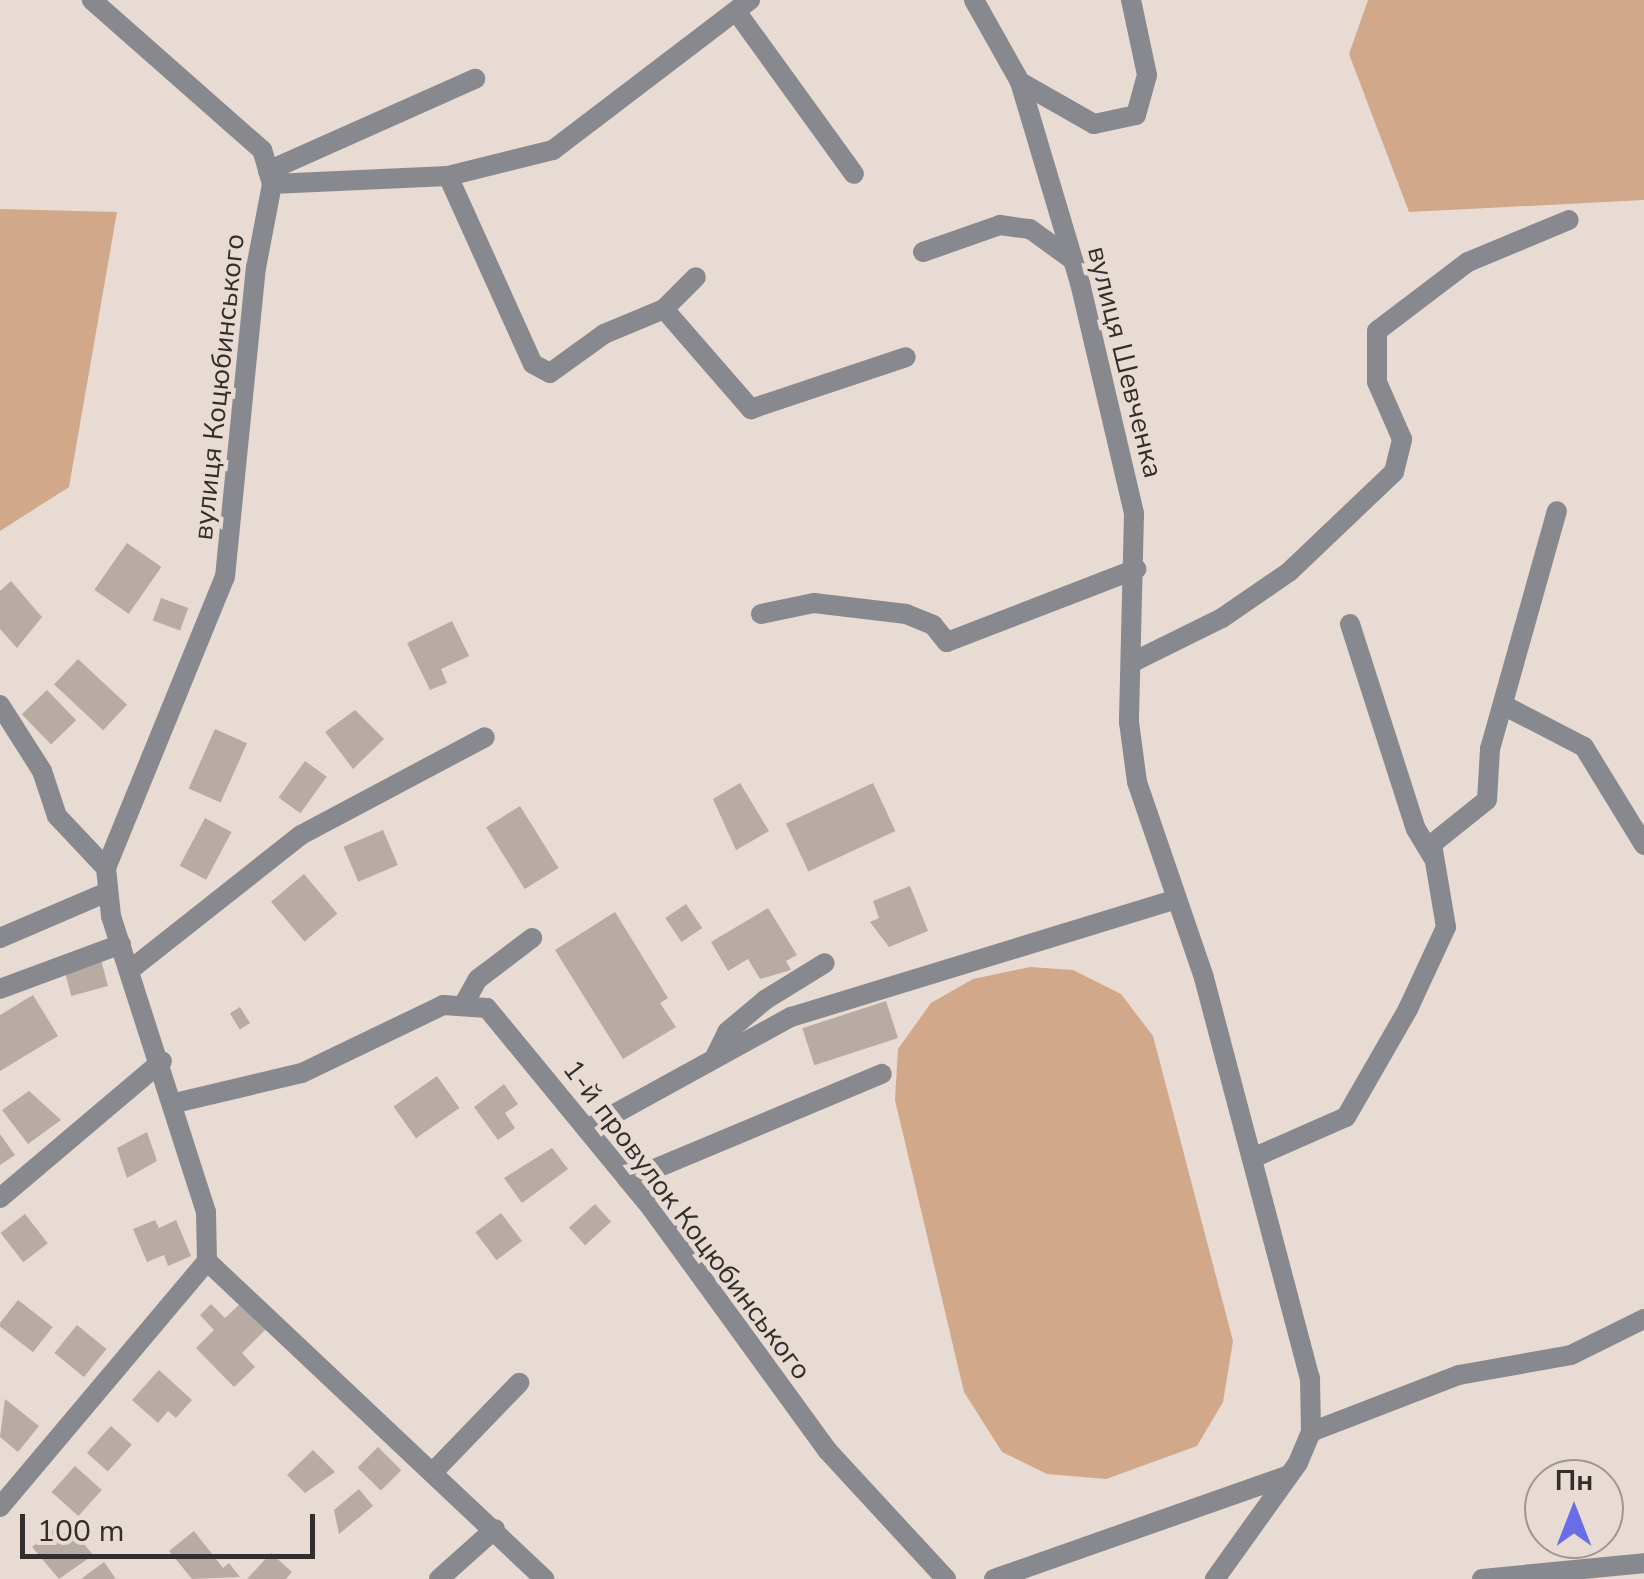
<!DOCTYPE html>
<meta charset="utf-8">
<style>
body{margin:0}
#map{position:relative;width:1644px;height:1579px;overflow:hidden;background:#e8dbd3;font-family:"Nunito Sans",sans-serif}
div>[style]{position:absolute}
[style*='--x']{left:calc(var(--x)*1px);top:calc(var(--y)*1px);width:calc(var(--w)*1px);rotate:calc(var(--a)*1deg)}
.green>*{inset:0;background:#d1a88a}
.building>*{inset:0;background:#b7aba3;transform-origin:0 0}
.minor>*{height:20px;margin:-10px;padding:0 10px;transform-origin:10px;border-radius:10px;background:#88898e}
span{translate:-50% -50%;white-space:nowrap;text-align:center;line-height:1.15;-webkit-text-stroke:9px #e8dbd3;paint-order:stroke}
.street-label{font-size:28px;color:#332e2b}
.north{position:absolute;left:1524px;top:1459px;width:100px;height:100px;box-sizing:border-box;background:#e8dbd3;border:2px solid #a09690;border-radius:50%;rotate:0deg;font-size:28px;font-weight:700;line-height:40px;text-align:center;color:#332e2b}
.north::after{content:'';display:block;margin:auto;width:35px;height:45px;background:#696de7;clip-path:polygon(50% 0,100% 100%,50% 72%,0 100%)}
.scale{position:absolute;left:20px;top:1514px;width:295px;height:45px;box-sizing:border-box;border:5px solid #332e2b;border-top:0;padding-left:12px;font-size:30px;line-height:35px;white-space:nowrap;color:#332e2b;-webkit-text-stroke:8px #e8dbd3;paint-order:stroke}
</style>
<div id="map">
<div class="green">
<i style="clip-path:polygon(1368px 0,1644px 0,1644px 200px,1409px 212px,1349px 54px)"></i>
<i style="clip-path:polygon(0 209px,117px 212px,69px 487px,0 531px)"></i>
<i style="clip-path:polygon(1030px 967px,1073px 970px,1121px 994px,1153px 1036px,1233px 1341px,1223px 1402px,1197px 1446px,1106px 1479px,1047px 1474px,1002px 1452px,964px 1392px,895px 1100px,898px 1049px,931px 1003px,973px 979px)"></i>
</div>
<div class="building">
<i style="left:127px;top:543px;width:42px;height:57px;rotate:35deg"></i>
<i style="clip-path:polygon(11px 581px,42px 617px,17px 648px,0 629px,0 591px)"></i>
<i style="left:161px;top:598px;width:29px;height:24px;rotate:20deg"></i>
<i style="clip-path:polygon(452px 621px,469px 656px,441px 669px,447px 683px,430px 690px,407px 643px)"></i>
<i style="left:78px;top:659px;width:67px;height:35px;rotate:43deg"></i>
<i style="left:47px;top:690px;width:42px;height:35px;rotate:46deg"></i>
<i style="clip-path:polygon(355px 710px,384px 739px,353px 769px,325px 732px)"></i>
<i style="left:215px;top:729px;width:35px;height:65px;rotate:24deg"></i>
<i style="left:305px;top:761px;width:27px;height:45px;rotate:36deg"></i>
<i style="clip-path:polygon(740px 783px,769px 831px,736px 850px,713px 799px)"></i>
<i style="left:873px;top:783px;width:53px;height:96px;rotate:65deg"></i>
<i style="left:520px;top:806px;width:73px;height:40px;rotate:58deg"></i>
<i style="left:205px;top:818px;width:30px;height:54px;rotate:28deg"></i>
<i style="left:383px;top:830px;width:38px;height:43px;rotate:67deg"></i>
<i style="left:304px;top:874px;width:52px;height:43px;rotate:50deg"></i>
<i style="clip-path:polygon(910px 886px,928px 931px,889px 947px,870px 922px,879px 918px,873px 901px)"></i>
<i style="left:686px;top:904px;width:29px;height:25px;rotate:56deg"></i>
<i style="clip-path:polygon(768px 908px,797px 955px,786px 961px,791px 970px,760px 979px,748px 959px,728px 971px,711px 942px)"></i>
<i style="clip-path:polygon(615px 912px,668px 998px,660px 1003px,676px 1027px,623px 1059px,555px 950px)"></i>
<i style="left:101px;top:960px;width:27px;height:38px;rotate:75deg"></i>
<i style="clip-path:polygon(33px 995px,58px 1036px,0 1071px,0 1015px)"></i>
<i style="left:886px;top:1001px;width:39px;height:88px;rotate:72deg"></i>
<i style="left:240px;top:1007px;width:19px;height:12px;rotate:58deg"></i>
<i style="left:437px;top:1076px;width:39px;height:53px;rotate:55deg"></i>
<i style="clip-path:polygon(504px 1084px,518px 1104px,505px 1113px,515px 1128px,498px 1140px,474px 1107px)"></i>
<i style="clip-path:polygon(29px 1091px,61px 1120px,28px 1144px,2px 1110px)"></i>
<i style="clip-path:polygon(147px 1132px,157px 1161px,127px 1178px,117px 1148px)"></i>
<i style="clip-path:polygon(0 1134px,15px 1155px,0 1165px)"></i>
<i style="clip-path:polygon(552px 1148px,568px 1169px,522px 1203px,504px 1178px)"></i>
<i style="left:595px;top:1204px;width:24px;height:35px;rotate:48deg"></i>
<i style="left:501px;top:1213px;width:35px;height:32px;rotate:53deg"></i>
<i style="left:25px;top:1214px;width:37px;height:31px;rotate:52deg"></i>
<i style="clip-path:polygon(155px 1220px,159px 1228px,176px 1220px,191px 1256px,168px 1266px,164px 1255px,147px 1262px,133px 1229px)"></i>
<i style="left:18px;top:1300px;width:44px;height:32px;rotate:38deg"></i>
<i style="clip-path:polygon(241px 1303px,266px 1329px,242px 1353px,255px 1367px,234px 1387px,196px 1348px,214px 1330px,200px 1315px,211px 1304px,225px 1318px)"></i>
<i style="left:77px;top:1325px;width:38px;height:36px;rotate:39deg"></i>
<i style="clip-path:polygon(159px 1370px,192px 1400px,176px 1418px,168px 1411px,158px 1423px,132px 1400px)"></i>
<i style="clip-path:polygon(5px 1399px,39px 1426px,18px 1452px,0 1437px)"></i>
<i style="left:111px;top:1426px;width:28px;height:36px;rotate:42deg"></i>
<i style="left:378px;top:1447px;width:33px;height:29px;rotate:45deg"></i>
<i style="clip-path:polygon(313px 1450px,335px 1472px,305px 1493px,287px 1475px)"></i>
<i style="left:75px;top:1466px;width:36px;height:35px;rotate:42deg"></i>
<i style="clip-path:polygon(359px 1489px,373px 1506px,339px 1534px,334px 1510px)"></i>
<i style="clip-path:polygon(71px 1528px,93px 1555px,59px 1579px,32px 1547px,53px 1529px,59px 1537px)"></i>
<i style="clip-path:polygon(194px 1531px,223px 1568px,229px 1563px,240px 1577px,192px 1579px,169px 1551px)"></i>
<i style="clip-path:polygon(271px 1553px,292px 1572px,286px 1579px,247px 1579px)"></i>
<i style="clip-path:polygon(104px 1562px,116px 1579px,81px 1579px)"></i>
</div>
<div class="minor">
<i style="--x:974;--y:0;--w:94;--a:60.7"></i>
<i style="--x:1020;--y:82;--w:210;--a:73.4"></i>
<i style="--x:1080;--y:283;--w:237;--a:76.8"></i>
<i style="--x:1134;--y:514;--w:208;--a:91.4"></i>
<i style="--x:1129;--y:722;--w:61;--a:82.4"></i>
<i style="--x:1137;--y:782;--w:207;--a:71.1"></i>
<i style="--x:1204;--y:978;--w:414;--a:75.2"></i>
<i style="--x:1310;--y:1378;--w:54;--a:88.9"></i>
<i style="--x:1311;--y:1432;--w:34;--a:113"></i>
<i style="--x:1298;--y:1463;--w:143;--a:125.6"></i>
<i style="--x:736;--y:11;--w:201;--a:54.1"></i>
<i style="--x:1020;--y:82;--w:85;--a:29.6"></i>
<i style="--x:1094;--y:124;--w:43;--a:-12.1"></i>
<i style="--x:1136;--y:115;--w:41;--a:-74.6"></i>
<i style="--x:1147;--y:75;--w:77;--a:-102"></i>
<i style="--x:268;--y:171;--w:227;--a:-24"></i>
<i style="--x:448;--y:176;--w:206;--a:65.7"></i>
<i style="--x:533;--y:364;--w:19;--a:28"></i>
<i style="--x:550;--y:373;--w:67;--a:-35.8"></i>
<i style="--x:604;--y:334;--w:65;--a:-22.6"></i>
<i style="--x:664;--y:309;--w:45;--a:-45"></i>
<i style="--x:272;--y:184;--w:176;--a:-2.6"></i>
<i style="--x:448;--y:176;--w:108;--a:-13.9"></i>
<i style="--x:553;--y:150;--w:248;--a:-37.3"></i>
<i style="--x:923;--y:252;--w:82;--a:-19.3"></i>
<i style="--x:1000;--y:225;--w:30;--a:8"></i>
<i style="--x:1030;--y:229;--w:53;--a:35.8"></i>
<i style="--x:664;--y:309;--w:133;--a:49"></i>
<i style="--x:751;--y:409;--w:163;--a:-18.5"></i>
<i style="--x:761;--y:614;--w:54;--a:-11.7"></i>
<i style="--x:814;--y:603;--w:93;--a:6.8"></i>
<i style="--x:906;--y:614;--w:29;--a:22"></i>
<i style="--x:933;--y:625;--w:22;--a:51"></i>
<i style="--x:947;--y:642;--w:203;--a:-21.1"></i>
<i style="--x:1350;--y:624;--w:215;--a:72.2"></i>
<i style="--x:1416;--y:829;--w:33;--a:59"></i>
<i style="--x:1133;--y:662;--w:99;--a:-26.3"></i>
<i style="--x:1222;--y:618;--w:81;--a:-34.5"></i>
<i style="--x:1289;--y:572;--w:145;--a:-43.6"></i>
<i style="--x:1394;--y:472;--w:34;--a:-76"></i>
<i style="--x:1402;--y:439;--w:62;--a:-113.7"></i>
<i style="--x:1377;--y:382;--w:51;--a:-90"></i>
<i style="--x:1377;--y:331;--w:114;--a:-37.2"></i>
<i style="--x:1468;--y:262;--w:109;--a:-22.6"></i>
<i style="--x:0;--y:705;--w:78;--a:57.5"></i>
<i style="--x:42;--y:771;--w:47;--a:71.6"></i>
<i style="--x:57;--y:816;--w:71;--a:46.7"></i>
<i style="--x:1505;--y:706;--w:89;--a:27.4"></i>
<i style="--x:1584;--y:747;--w:115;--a:58.5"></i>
<i style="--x:0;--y:938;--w:114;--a:-23.2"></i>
<i style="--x:130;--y:970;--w:218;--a:-38.3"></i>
<i style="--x:301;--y:835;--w:208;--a:-28"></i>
<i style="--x:0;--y:989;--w:129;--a:-20.4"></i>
<i style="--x:465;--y:1002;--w:26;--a:-61"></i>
<i style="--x:478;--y:979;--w:68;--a:-37.2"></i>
<i style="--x:716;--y:1055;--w:25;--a:-64"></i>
<i style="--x:727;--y:1032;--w:50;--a:-40.1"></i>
<i style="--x:765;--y:1000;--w:70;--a:-31.7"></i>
<i style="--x:175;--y:1103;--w:130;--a:-13.3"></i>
<i style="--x:302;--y:1073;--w:157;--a:-25.7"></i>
<i style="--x:443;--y:1005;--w:44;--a:3.9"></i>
<i style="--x:487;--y:1008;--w:260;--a:50.6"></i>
<i style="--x:652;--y:1209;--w:298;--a:54"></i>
<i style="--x:827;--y:1450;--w:176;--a:47.3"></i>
<i style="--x:587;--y:1129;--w:233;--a:-28.8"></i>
<i style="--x:791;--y:1017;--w:400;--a:-17"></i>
<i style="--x:1255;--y:1157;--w:99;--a:-23.7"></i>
<i style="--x:1346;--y:1117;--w:125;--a:-60.1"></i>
<i style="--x:1408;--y:1009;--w:90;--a:-65.1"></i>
<i style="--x:1446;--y:927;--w:84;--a:-99.6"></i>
<i style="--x:1432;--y:844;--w:70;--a:-38.7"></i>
<i style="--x:1487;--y:800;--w:51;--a:-86.6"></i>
<i style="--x:1490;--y:749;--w:247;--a:-74.3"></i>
<i style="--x:628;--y:1180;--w:275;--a:-22.7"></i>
<i style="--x:0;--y:1198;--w:212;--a:-40.2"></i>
<i style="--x:207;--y:1261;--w:464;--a:43.3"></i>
<i style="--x:1311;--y:1432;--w:159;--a:-21.1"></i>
<i style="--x:1459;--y:1375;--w:114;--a:-10.1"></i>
<i style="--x:1571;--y:1355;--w:81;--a:-26.3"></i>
<i style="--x:436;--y:1469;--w:120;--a:-46"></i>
<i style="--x:0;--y:1507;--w:322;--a:-49.9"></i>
<i style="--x:207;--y:1261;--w:49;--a:-91.2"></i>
<i style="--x:206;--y:1212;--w:311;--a:-107.8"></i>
<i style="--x:111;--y:916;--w:48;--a:-95.9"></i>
<i style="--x:106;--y:868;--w:314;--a:-67.8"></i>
<i style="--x:225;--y:577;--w:311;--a:-84.3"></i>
<i style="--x:256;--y:268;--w:86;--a:-79.2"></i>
<i style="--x:272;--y:184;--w:35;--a:-106"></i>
<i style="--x:262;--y:150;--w:227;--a:-138.6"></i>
<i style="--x:439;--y:1579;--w:75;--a:-41.8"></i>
<i style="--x:994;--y:1579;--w:311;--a:-19.4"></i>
<i style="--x:1482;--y:1579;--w:163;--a:-5.6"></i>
</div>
<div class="street-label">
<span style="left:1125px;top:362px;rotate:76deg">вулиця Шевченка</span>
<span style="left:219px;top:387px;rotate:-84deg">вулиця Коцюбинського</span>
<span style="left:687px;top:1220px;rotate:53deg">1-й провулок Коцюбинського</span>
</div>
<div class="north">Пн</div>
<div class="scale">100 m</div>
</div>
